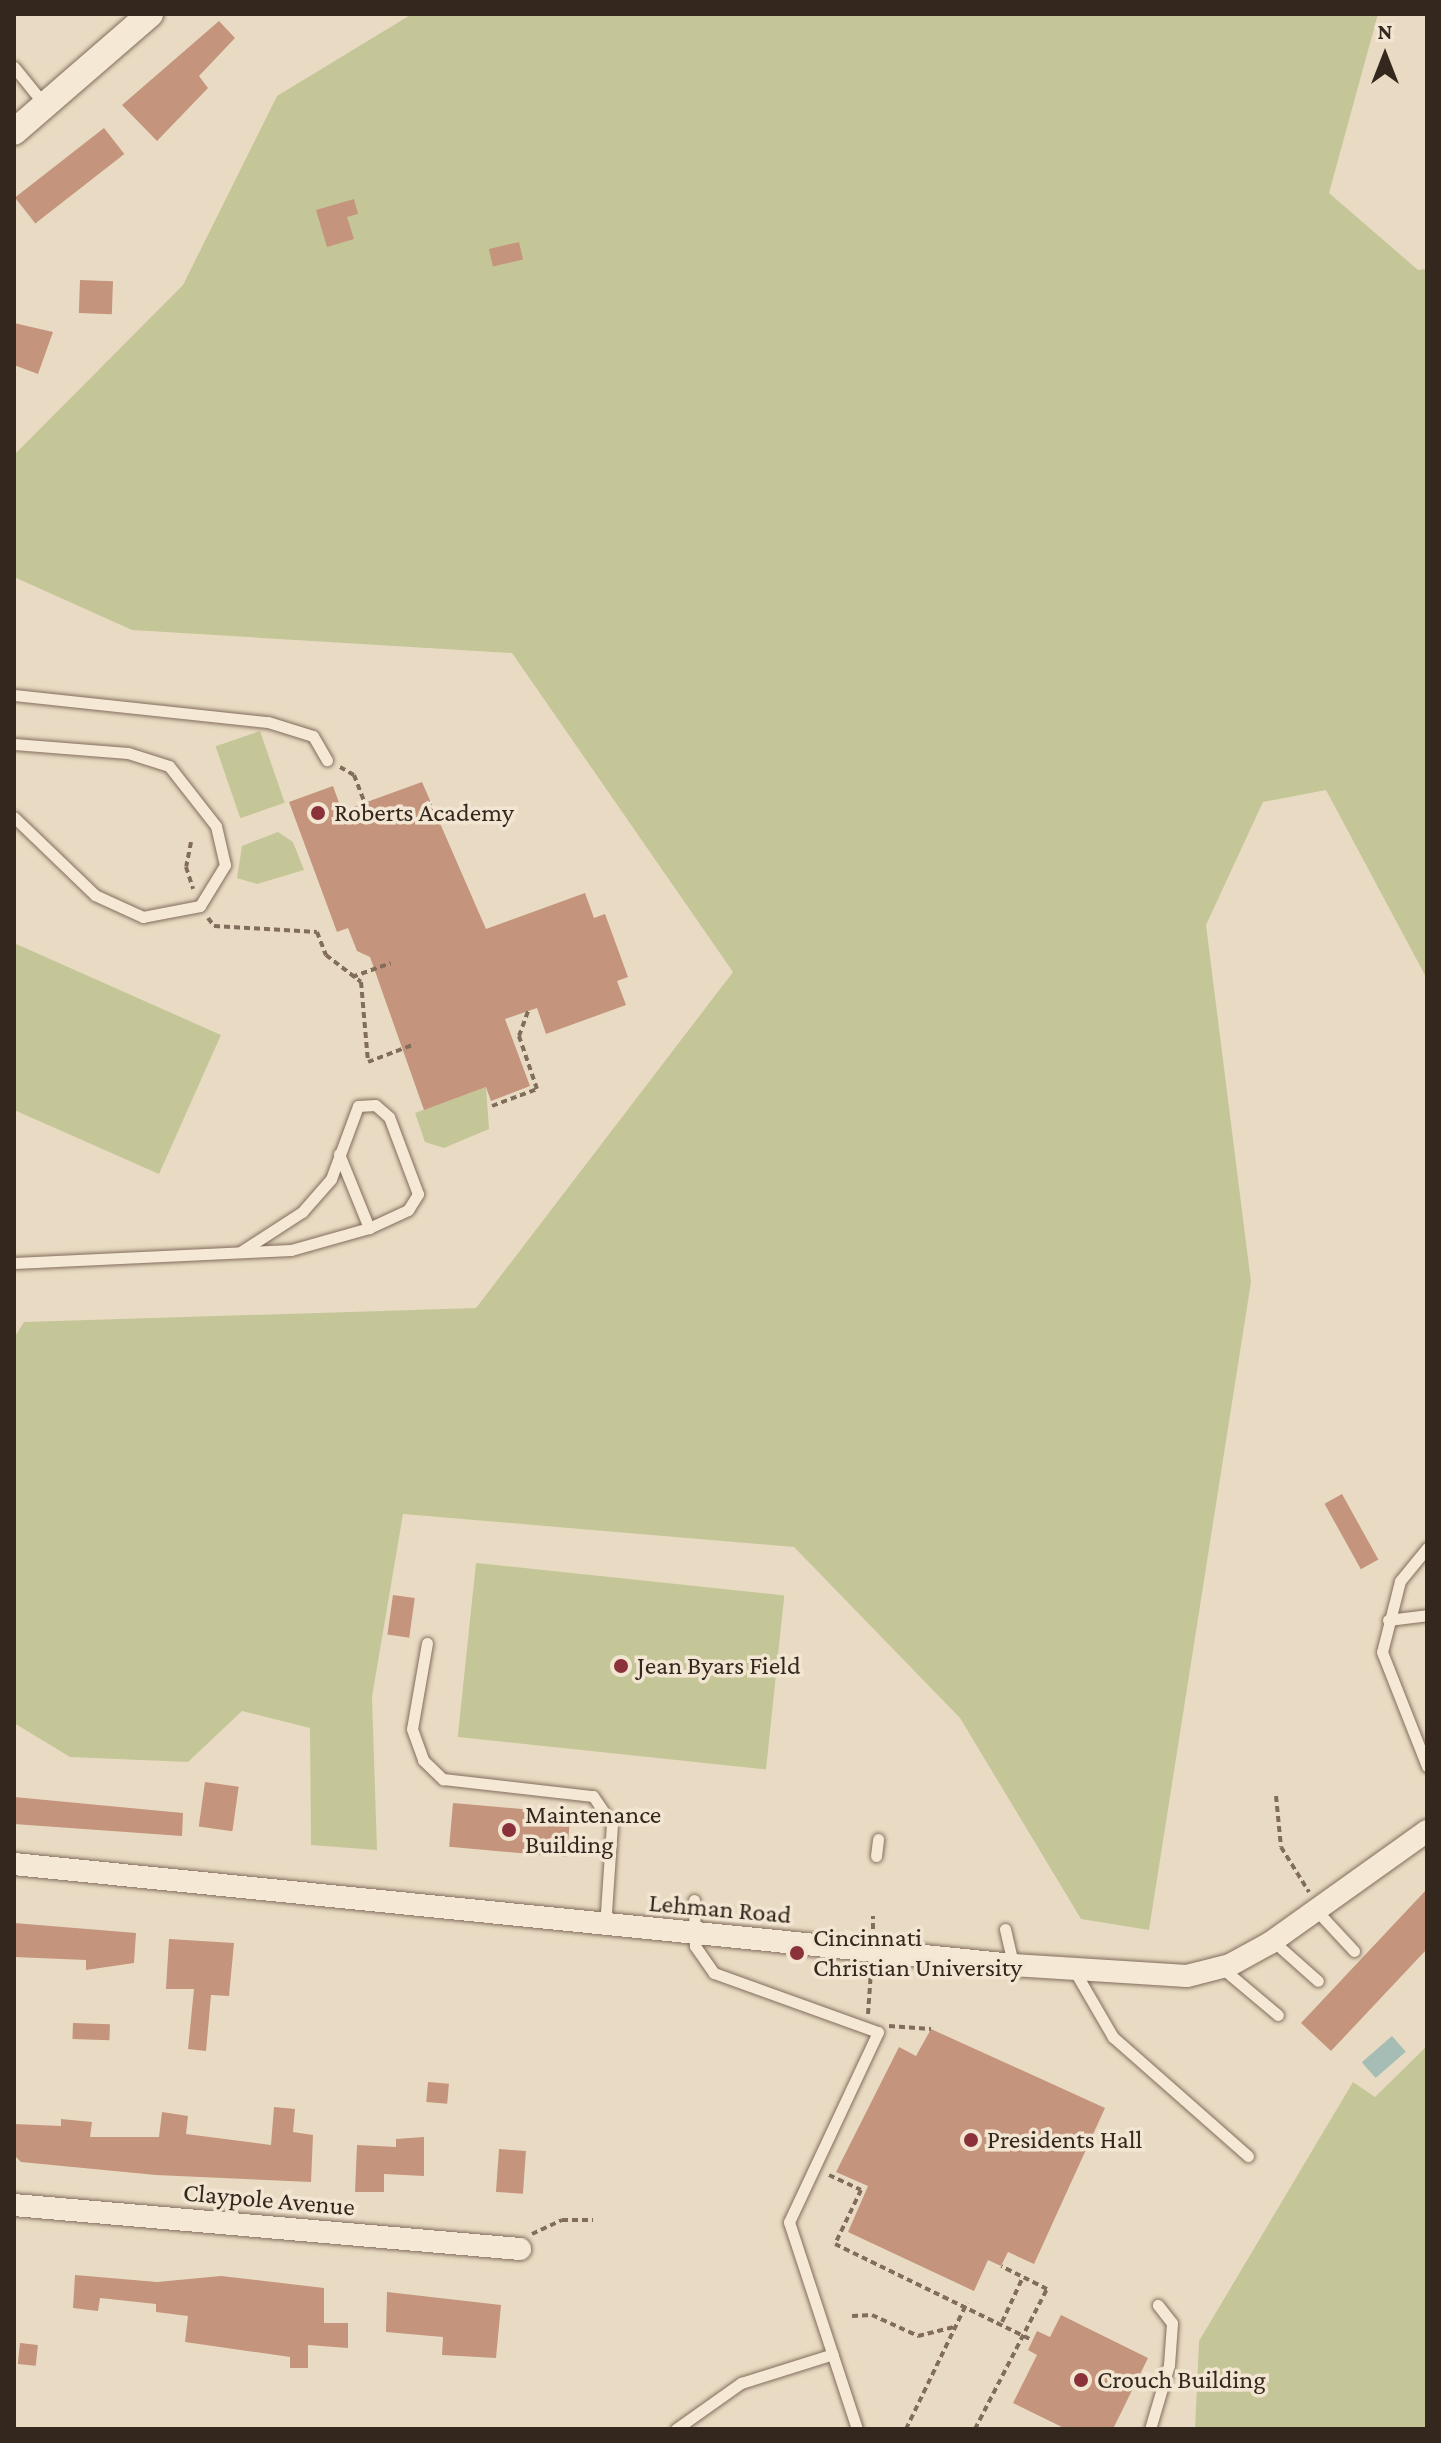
<!DOCTYPE html>
<style>
body{margin:0}
#map{position:relative;width:1441px;height:2443px;overflow:hidden;background:#e9dbc3;font-family:"Crimson Pro",serif}
div>[style]{position:absolute}
[style*='--x']{left:calc(var(--x)*1px);top:calc(var(--y)*1px);width:calc(var(--w)*1px);rotate:calc(var(--a)*1deg)}
.green>*{inset:0;background:#c5c698;transform-origin:0 0}
.water>*{inset:0;background:#a5bdb4;transform-origin:0 0}
.building>*{inset:0;background:#c4947c;transform-origin:0 0}
.path>*{height:4px;margin-top:-2px;transform-origin:0;background:repeating-linear-gradient(90deg,#826d5c 0 6px,transparent 0 10px)}
.roads{filter:drop-shadow(0 0 2px #826d5c) drop-shadow(0 0 2px #826d5c)}
.service>*{height:11px;margin:-5.5px;padding:0 5.5px;transform-origin:5.5px;border-radius:5.5px;background:#f5e9d5}
.minor>*{height:22px;margin:-11px;padding:0 11px;transform-origin:11px;border-radius:11px;background:#f5e9d5}
.tertiary>*{height:26px;margin:-13px;padding:0 13px;transform-origin:13px;border-radius:13px;background:#f5e9d5}
.dots>*{width:22px;height:22px;translate:-50% -50%;box-sizing:border-box;border:4px solid #f2e6d2;border-radius:50%}
span{translate:-50% -50%;white-space:nowrap;text-align:center;line-height:1.15;-webkit-text-stroke:7px #f2e6d2;paint-order:stroke}
.poi-label{font-size:26px;color:#33271e}
.left{translate:0 -50%;text-align:left}
.street-label{font-size:26px;color:#33271e}
.frame{position:absolute;inset:0;border:16px solid #33271e;pointer-events:none}
.north{position:absolute;left:1345px;top:16px;width:80px;height:80px;-webkit-text-stroke:6px #f2e6d2;paint-order:stroke;rotate:0deg;font-size:22px;font-weight:700;line-height:32px;text-align:center;color:#33271e}
.north::after{content:'';display:block;margin:auto;width:28px;height:36px;background:#33271e;clip-path:polygon(50% 0,100% 100%,50% 72%,0 100%)}
</style>
<div id="map">
<div class="green">
<i style="clip-path:polygon(412px 14px,1378px 14px,1329px 193px,1418px 270px,1427px 269px,1427px 979px,1326px 790px,1263px 802px,1206px 925px,1251px 1282px,1149px 1930px,1081px 1919px,960px 1718px,794px 1547px,403px 1514px,372px 1697px,377px 1850px,311px 1845px,310px 1728px,242px 1711px,188px 1762px,70px 1757px,14px 1723px,14px 1338px,24px 1322px,476px 1308px,733px 972px,512px 653px,132px 630px,14px 577px,14px 455px,183px 285px,277px 96px)"></i>
<i style="left:260px;top:731px;width:76px;height:47px;rotate:71deg"></i>
<i style="clip-path:polygon(278px 832px,293px 842px,304px 870px,257px 884px,237px 878px,242px 846px)"></i>
<i style="clip-path:polygon(14px 943px,221px 1035px,159px 1174px,14px 1110px)"></i>
<i style="clip-path:polygon(486px 1087px,489px 1129px,444px 1148px,425px 1142px,415px 1113px)"></i>
<i style="left:476px;top:1563px;width:310px;height:175px;rotate:6deg"></i>
<i style="clip-path:polygon(1427px 2046px,1427px 2429px,1195px 2429px,1199px 2341px,1353px 2082px,1375px 2097px)"></i>
</div>
<div class="water">
<i style="left:1392px;top:2036px;width:21px;height:40px;rotate:49deg"></i>
</div>
<div class="building">
<i style="clip-path:polygon(219px 21px,235px 38px,199px 76px,208px 88px,157px 141px,122px 105px)"></i>
<i style="left:104px;top:128px;width:33px;height:113px;rotate:52deg"></i>
<i style="clip-path:polygon(354px 199px,358px 214px,347px 217px,354px 239px,327px 247px,316px 210px)"></i>
<i style="left:519px;top:242px;width:18px;height:31px;rotate:77deg"></i>
<i style="left:80px;top:280px;width:33px;height:33px;rotate:2deg"></i>
<i style="clip-path:polygon(14px 323px,53px 332px,38px 374px,14px 365px)"></i>
<i style="clip-path:polygon(422px 782px,486px 929px,585px 893px,594px 918px,605px 914px,628px 977px,617px 981px,626px 1005px,546px 1034px,537px 1008px,505px 1019px,530px 1086px,491px 1101px,486px 1087px,424px 1110px,370px 957px,357px 951px,348px 928px,337px 932px,289px 802px,333px 786px,342px 811px)"></i>
<i style="left:1342px;top:1494px;width:75px;height:20px;rotate:61deg"></i>
<i style="left:393px;top:1595px;width:22px;height:40px;rotate:8deg"></i>
<i style="left:205px;top:1782px;width:34px;height:45px;rotate:8deg"></i>
<i style="clip-path:polygon(14px 1797px,183px 1813px,182px 1836px,14px 1824px)"></i>
<i style="left:453px;top:1803px;width:118px;height:44px;rotate:5deg"></i>
<i style="clip-path:polygon(1427px 1889px,1427px 1949px,1331px 2051px,1301px 2023px)"></i>
<i style="clip-path:polygon(14px 1923px,136px 1933px,134px 1963px,86px 1970px,86px 1960px,14px 1957px)"></i>
<i style="clip-path:polygon(169px 1939px,234px 1943px,229px 1996px,211px 1995px,206px 2051px,188px 2049px,194px 1989px,166px 1989px)"></i>
<i style="left:73px;top:2023px;width:37px;height:16px;rotate:2deg"></i>
<i style="clip-path:polygon(931px 2029px,1105px 2108px,1034px 2264px,1008px 2252px,1001px 2266px,988px 2260px,974px 2291px,848px 2232px,868px 2186px,836px 2172px,899px 2047px,916px 2056px)"></i>
<i style="left:428px;top:2082px;width:21px;height:20px;rotate:5deg"></i>
<i style="clip-path:polygon(274px 2107px,295px 2109px,293px 2132px,313px 2135px,311px 2182px,156px 2175px,21px 2162px,14px 2155px,14px 2124px,61px 2126px,61px 2119px,92px 2122px,90px 2137px,159px 2137px,162px 2112px,188px 2116px,186px 2134px,271px 2145px)"></i>
<i style="clip-path:polygon(424px 2137px,424px 2176px,384px 2174px,384px 2192px,355px 2192px,357px 2145px,396px 2147px,396px 2139px)"></i>
<i style="left:499px;top:2149px;width:27px;height:43px;rotate:4deg"></i>
<i style="clip-path:polygon(75px 2275px,157px 2282px,221px 2276px,324px 2288px,324px 2323px,348px 2323px,348px 2348px,308px 2345px,308px 2368px,290px 2368px,290px 2357px,185px 2342px,188px 2316px,156px 2312px,156px 2304px,100px 2298px,98px 2311px,73px 2308px)"></i>
<i style="clip-path:polygon(387px 2292px,501px 2305px,496px 2358px,442px 2355px,443px 2337px,386px 2332px)"></i>
<i style="clip-path:polygon(1061px 2315px,1148px 2358px,1113px 2429px,1066px 2429px,1013px 2403px,1037px 2355px,1028px 2350px,1037px 2331px,1050px 2337px)"></i>
<i style="left:20px;top:2343px;width:18px;height:21px;rotate:6deg"></i>
</div>
<div class="path">
<i style="--x:340;--y:767;--w:16;--a:30"></i>
<i style="--x:354;--y:775;--w:30;--a:69"></i>
<i style="--x:191;--y:842;--w:25;--a:101"></i>
<i style="--x:186;--y:867;--w:23;--a:72"></i>
<i style="--x:208;--y:918;--w:10;--a:53"></i>
<i style="--x:214;--y:926;--w:103;--a:3.3"></i>
<i style="--x:317;--y:932;--w:25;--a:69"></i>
<i style="--x:326;--y:955;--w:44;--a:37.6"></i>
<i style="--x:361;--y:982;--w:80;--a:85"></i>
<i style="--x:368;--y:1062;--w:50;--a:-21"></i>
<i style="--x:352;--y:977;--w:41;--a:-19.7"></i>
<i style="--x:492;--y:1106;--w:48;--a:-20.7"></i>
<i style="--x:537;--y:1089;--w:56;--a:-108.8"></i>
<i style="--x:519;--y:1036;--w:27;--a:-70"></i>
<i style="--x:1276;--y:1796;--w:51;--a:84.4"></i>
<i style="--x:1281;--y:1847;--w:53;--a:58.1"></i>
<i style="--x:873;--y:1929;--w:13;--a:-90"></i>
<i style="--x:868;--y:2014;--w:43;--a:-86"></i>
<i style="--x:889;--y:2026;--w:42;--a:4.1"></i>
<i style="--x:829;--y:2175;--w:35;--a:25"></i>
<i style="--x:861;--y:2190;--w:60;--a:115.7"></i>
<i style="--x:835;--y:2244;--w:219;--a:26"></i>
<i style="--x:532;--y:2234;--w:33;--a:-25"></i>
<i style="--x:562;--y:2220;--w:31;--a:0"></i>
<i style="--x:852;--y:2316;--w:20;--a:-3"></i>
<i style="--x:872;--y:2315;--w:51;--a:24.5"></i>
<i style="--x:918;--y:2336;--w:37;--a:-14"></i>
<i style="--x:1002;--y:2322;--w:50;--a:-65"></i>
<i style="--x:906;--y:2429;--w:140;--a:-64.2"></i>
<i style="--x:975;--y:2429;--w:157;--a:-62.8"></i>
<i style="--x:1047;--y:2289;--w:51;--a:-153.4"></i>
</div>
<div class="roads">
<div class="service">
<i style="--x:14;--y:67;--w:48;--a:51"></i>
<i style="--x:14;--y:695;--w:255;--a:6.1"></i>
<i style="--x:268;--y:722;--w:47;--a:17.3"></i>
<i style="--x:313;--y:736;--w:28;--a:60"></i>
<i style="--x:14;--y:744;--w:114;--a:4.5"></i>
<i style="--x:128;--y:753;--w:43;--a:17.6"></i>
<i style="--x:169;--y:766;--w:76;--a:51.9"></i>
<i style="--x:216;--y:826;--w:40;--a:77"></i>
<i style="--x:225;--y:865;--w:48;--a:121.4"></i>
<i style="--x:200;--y:906;--w:58;--a:169.1"></i>
<i style="--x:143;--y:917;--w:53;--a:-155.4"></i>
<i style="--x:95;--y:895;--w:112;--a:-136.1"></i>
<i style="--x:339;--y:1154;--w:80;--a:67.9"></i>
<i style="--x:14;--y:1263;--w:277;--a:-2.7"></i>
<i style="--x:291;--y:1250;--w:81;--a:-15.8"></i>
<i style="--x:369;--y:1228;--w:43;--a:-24.8"></i>
<i style="--x:408;--y:1210;--w:19;--a:-58"></i>
<i style="--x:418;--y:1194;--w:82;--a:-110.6"></i>
<i style="--x:389;--y:1117;--w:18;--a:-139"></i>
<i style="--x:375;--y:1105;--w:17;--a:177"></i>
<i style="--x:358;--y:1106;--w:78;--a:110.3"></i>
<i style="--x:331;--y:1179;--w:44;--a:131.3"></i>
<i style="--x:302;--y:1212;--w:72;--a:147"></i>
<i style="--x:1427;--y:1548;--w:43;--a:129.3"></i>
<i style="--x:1400;--y:1581;--w:73;--a:104.2"></i>
<i style="--x:1382;--y:1652;--w:123;--a:68.5"></i>
<i style="--x:1388;--y:1620;--w:39;--a:-7"></i>
<i style="--x:427;--y:1643;--w:87;--a:99.9"></i>
<i style="--x:412;--y:1729;--w:33;--a:70"></i>
<i style="--x:423;--y:1760;--w:28;--a:44"></i>
<i style="--x:443;--y:1779;--w:151;--a:6.5"></i>
<i style="--x:593;--y:1796;--w:34;--a:56"></i>
<i style="--x:612;--y:1824;--w:102;--a:93.9"></i>
<i style="--x:876;--y:1856;--w:17;--a:-83"></i>
<i style="--x:694;--y:1900;--w:46;--a:88.8"></i>
<i style="--x:695;--y:1946;--w:33;--a:55"></i>
<i style="--x:714;--y:1973;--w:174;--a:19.8"></i>
<i style="--x:878;--y:2032;--w:210;--a:115.1"></i>
<i style="--x:789;--y:2222;--w:218;--a:71.8"></i>
<i style="--x:1316;--y:1910;--w:56;--a:47.2"></i>
<i style="--x:1005;--y:1929;--w:37;--a:77"></i>
<i style="--x:1273;--y:1941;--w:60;--a:41.6"></i>
<i style="--x:1222;--y:1968;--w:73;--a:40"></i>
<i style="--x:1074;--y:1970;--w:78;--a:59.8"></i>
<i style="--x:1113;--y:2037;--w:180;--a:41.4"></i>
<i style="--x:676;--y:2429;--w:80;--a:-35.3"></i>
<i style="--x:741;--y:2383;--w:96;--a:-17.5"></i>
<i style="--x:1150;--y:2429;--w:67;--a:-73.5"></i>
<i style="--x:1169;--y:2365;--w:42;--a:-85.9"></i>
<i style="--x:1172;--y:2323;--w:23;--a:-128"></i>
</div>
<div class="minor">
<i style="--x:14;--y:1864;--w:1004;--a:5.77"></i>
<i style="--x:1013;--y:1965;--w:174;--a:3.6"></i>
<i style="--x:1187;--y:1976;--w:44;--a:-14.3"></i>
<i style="--x:1230;--y:1965;--w:46;--a:-28.8"></i>
<i style="--x:1270;--y:1943;--w:193;--a:-35.5"></i>
<i style="--x:14;--y:2205;--w:508;--a:4.97"></i>
</div>
<div class="tertiary">
<i style="--x:14;--y:132;--w:180;--a:-40.9"></i>
</div>
</div>
<div class="dots">
<i style="left:318px;top:813px;background:#8b3139"></i>
<i style="left:621px;top:1666px;background:#8b3139"></i>
<i style="left:509px;top:1830px;background:#8b3139"></i>
<i style="left:797px;top:1953px;background:#8b3139"></i>
<i style="left:971px;top:2140px;background:#8b3139"></i>
<i style="left:1081px;top:2380px;background:#8b3139"></i>
</div>
<div class="poi-label">
<span class="left" style="left:334px;top:813px">Roberts Academy</span>
<span class="left" style="left:637px;top:1666px">Jean Byars Field</span>
<span class="left" style="left:525px;top:1830px">Maintenance<br>Building</span>
<span class="left" style="left:813px;top:1953px">Cincinnati<br>Christian University</span>
<span class="left" style="left:987px;top:2140px">Presidents Hall</span>
<span class="left" style="left:1097px;top:2380px">Crouch Building</span>
</div>
<div class="street-label">
<span style="left:720px;top:1909px;rotate:5deg">Lehman Road</span>
<span style="left:269px;top:2200px;rotate:5deg">Claypole Avenue</span>
</div>
<div class="frame"></div>
<div class="north">N</div>
</div>
